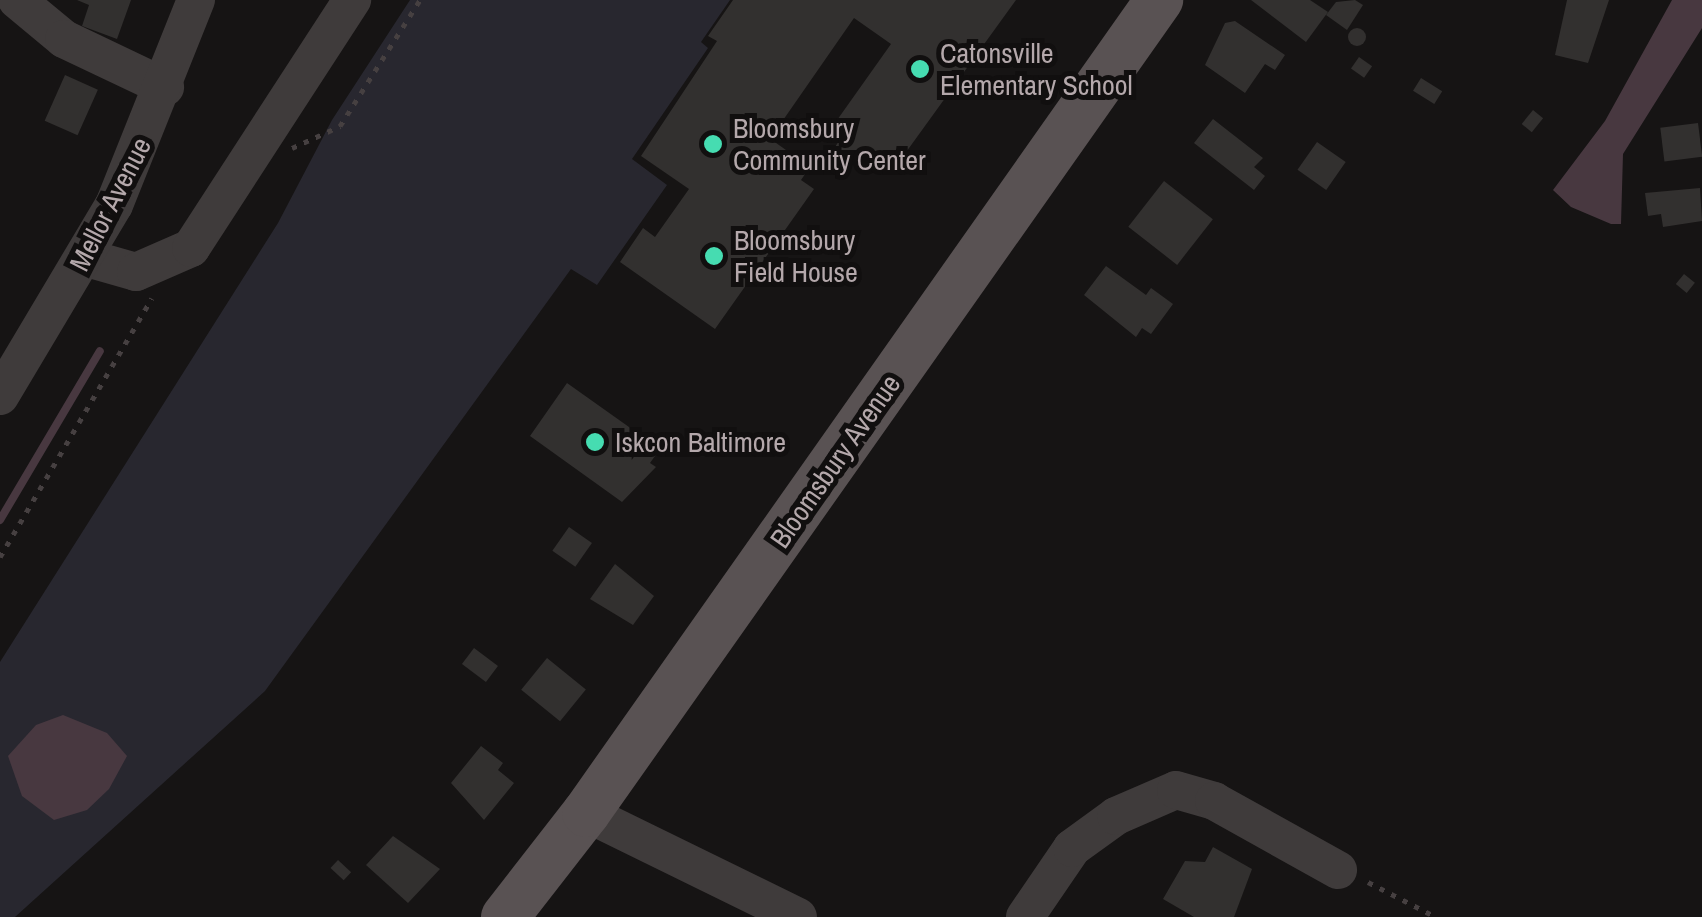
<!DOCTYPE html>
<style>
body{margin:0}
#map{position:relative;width:1702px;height:917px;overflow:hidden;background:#161414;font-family:"Archivo Narrow",sans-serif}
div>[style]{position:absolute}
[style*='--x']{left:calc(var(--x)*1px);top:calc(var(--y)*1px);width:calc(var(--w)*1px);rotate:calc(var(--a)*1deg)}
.green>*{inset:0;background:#28272f}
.water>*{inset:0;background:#483840}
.stream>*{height:8px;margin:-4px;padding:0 4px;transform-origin:4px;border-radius:4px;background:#483840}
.building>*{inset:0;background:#32302f;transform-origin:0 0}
.round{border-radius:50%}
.path>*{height:5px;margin-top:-2.5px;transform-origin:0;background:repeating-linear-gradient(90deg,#464041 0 5px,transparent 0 13px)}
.minor>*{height:38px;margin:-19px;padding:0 19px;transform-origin:19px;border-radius:19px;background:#3f3b3b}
.major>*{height:48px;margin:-24px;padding:0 24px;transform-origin:24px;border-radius:24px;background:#595253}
.dots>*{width:28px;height:28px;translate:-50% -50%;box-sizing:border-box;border:5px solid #110f0f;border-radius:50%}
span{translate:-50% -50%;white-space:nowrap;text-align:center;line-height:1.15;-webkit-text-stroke:10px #110f0f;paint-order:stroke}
.poi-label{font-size:28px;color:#b4a8ab}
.left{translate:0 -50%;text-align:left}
.street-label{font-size:28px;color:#b4a8ab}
</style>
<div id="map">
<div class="green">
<i style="clip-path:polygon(410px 0,730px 0,701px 42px,708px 48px,632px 159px,667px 185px,597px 285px,571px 269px,265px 691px,15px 917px,0 917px,0 662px,278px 223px,332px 120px)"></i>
</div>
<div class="water">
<i style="clip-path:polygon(1672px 0,1702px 0,1702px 28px,1623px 154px,1621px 224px,1611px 224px,1571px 207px,1553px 190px,1605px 121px)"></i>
<i style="clip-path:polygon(63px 715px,107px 733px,127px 756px,109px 789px,87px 810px,54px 820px,22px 796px,8px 756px,36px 725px)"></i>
</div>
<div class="stream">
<i style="--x:0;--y:520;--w:196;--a:-59.4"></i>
</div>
<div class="building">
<i style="clip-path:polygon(77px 0,131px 0,117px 39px,82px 26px,89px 5px)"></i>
<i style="clip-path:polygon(733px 0,1016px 0,891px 173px,868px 156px,861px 165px,835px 147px,841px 138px,830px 130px,891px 44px,854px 18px,779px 126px,771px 119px,762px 133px,810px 167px,801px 180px,814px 189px,715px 329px,620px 262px,643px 228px,655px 237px,689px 189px,641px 156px,717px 41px,708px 36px)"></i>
<i style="clip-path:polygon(1251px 0,1310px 0,1328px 12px,1306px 42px)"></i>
<i style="clip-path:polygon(1355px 0,1363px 5px,1347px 30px,1326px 15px,1336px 2px)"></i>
<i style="clip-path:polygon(1567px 0,1609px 0,1588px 63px,1555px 55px)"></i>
<i style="clip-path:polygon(1235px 21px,1285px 55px,1275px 70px,1265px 64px,1245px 93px,1205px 65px,1225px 23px)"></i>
<i class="round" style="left:1348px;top:28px;width:18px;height:18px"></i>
<i style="left:1359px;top:57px;width:16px;height:14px;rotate:35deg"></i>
<i style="left:65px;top:75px;width:36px;height:50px;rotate:24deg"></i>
<i style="left:1421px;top:78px;width:25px;height:15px;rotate:32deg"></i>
<i style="left:1533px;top:110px;width:13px;height:18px;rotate:39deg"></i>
<i style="clip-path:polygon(1213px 119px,1263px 158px,1254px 167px,1265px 176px,1254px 190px,1194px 143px)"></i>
<i style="left:1698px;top:123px;width:34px;height:38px;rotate:83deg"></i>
<i style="left:1317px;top:142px;width:35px;height:34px;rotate:35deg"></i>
<i style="left:1164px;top:181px;width:62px;height:58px;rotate:38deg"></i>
<i style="clip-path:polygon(1700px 188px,1702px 221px,1663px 227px,1661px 214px,1648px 216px,1645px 193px)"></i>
<i style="clip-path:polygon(1106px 266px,1146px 295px,1151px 288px,1173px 304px,1151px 334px,1142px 328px,1136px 337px,1084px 295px)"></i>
<i style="left:1684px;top:274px;width:14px;height:13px;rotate:39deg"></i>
<i style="clip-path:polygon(567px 383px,660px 449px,650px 463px,656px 467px,622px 502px,530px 436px)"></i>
<i style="left:569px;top:527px;width:28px;height:29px;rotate:35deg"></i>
<i style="clip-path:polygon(615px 564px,654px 596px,633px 625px,590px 599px)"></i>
<i style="left:474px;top:648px;width:30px;height:20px;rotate:37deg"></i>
<i style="left:547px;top:658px;width:50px;height:41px;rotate:39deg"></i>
<i style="clip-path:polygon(481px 746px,503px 763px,498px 770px,514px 783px,484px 820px,451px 783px)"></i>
<i style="clip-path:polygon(393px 836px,440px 869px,408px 903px,366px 865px)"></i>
<i style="clip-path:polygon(1213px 847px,1252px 869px,1234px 917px,1194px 917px,1163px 899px,1185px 861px,1205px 862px)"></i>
<i style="left:338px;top:860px;width:18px;height:11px;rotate:43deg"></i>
</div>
<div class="path">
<i style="--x:292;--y:148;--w:53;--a:-24.6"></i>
<i style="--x:340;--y:126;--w:149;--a:-57.6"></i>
<i style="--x:0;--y:557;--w:300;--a:-59.6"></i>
<i style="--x:1368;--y:882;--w:76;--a:27.2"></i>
</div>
<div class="minor">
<i style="--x:17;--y:0;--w:61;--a:39.7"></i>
<i style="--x:64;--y:39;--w:112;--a:25.4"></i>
<i style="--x:87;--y:258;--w:51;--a:15.9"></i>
<i style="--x:136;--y:272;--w:60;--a:-23.6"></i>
<i style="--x:191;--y:248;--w:296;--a:-57"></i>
<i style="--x:0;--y:396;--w:222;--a:-59.2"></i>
<i style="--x:114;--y:205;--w:221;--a:-68.2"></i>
<i style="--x:586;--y:813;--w:236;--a:26.1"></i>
<i style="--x:1025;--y:917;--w:83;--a:-55.7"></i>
<i style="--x:1072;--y:848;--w:54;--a:-36"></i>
<i style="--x:1116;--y:816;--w:65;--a:-23.4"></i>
<i style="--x:1176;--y:790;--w:40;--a:16"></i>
<i style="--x:1214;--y:801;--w:142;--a:29.1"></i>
</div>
<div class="major">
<i style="--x:505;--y:917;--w:132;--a:-52.1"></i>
<i style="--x:586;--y:813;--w:995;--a:-54.82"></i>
</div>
<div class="dots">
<i style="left:920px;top:69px;background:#46dcb1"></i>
<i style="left:713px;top:144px;background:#46dcb1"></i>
<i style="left:714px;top:256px;background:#46dcb1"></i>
<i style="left:595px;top:442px;background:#46dcb1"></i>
</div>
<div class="poi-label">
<span class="left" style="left:940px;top:69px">Catonsville<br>Elementary School</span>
<span class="left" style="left:733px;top:144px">Bloomsbury<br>Community Center</span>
<span class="left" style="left:734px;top:256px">Bloomsbury<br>Field House</span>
<span class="left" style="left:615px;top:442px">Iskcon Baltimore</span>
</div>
<div class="street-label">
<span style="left:110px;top:204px;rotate:-63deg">Mellor Avenue</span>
<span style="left:835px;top:461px;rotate:-55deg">Bloomsbury Avenue</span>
</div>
</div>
